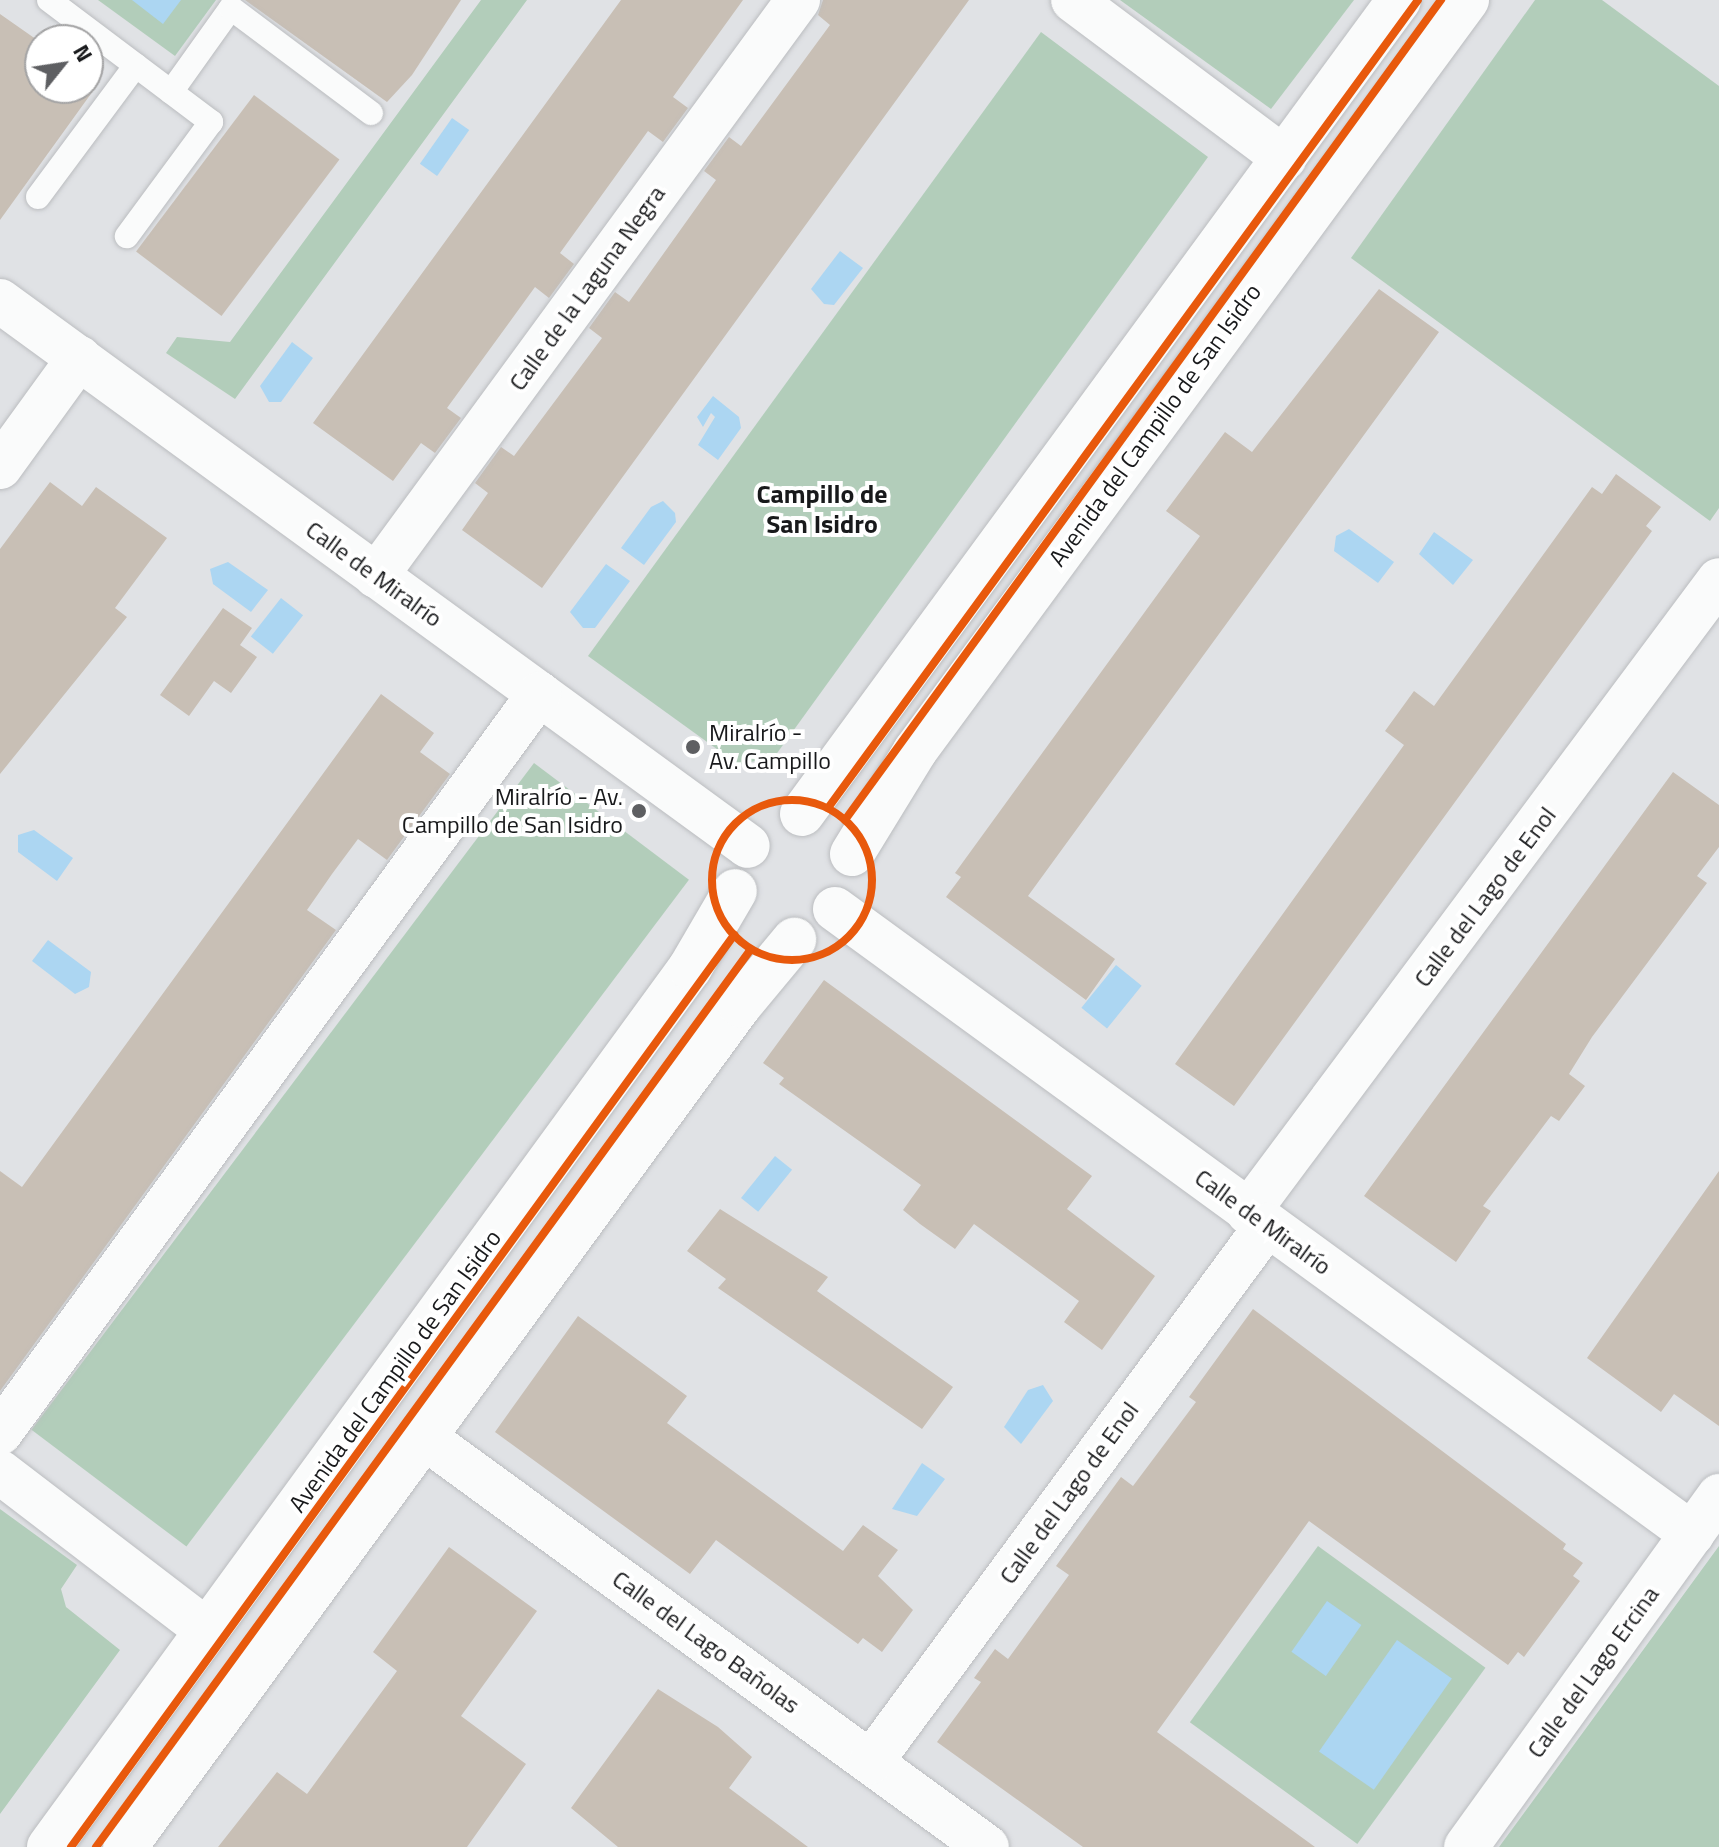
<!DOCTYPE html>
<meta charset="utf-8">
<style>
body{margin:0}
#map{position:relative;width:1719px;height:1847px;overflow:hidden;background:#e0e2e5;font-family:"Titillium Web",sans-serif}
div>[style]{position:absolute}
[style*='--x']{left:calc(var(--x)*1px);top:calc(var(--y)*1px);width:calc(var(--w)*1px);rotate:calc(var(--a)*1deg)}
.green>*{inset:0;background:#b2cdba;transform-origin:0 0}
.water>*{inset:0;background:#acd6f2;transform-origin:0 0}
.building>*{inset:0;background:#c8bfb5;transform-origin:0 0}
.roads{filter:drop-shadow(0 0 2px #bbbdc0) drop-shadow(0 0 2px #bbbdc0)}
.service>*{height:24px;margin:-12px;padding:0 12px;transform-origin:12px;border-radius:12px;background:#fafbfb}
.minor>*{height:44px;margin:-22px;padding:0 22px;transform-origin:22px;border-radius:22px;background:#fafbfb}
.cycleway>*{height:8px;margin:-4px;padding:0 4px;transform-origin:4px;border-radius:4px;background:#e8590c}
.cycleway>.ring{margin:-4px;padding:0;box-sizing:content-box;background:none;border:8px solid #e8590c;border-radius:50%}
.dots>*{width:22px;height:22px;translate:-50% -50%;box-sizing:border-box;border:4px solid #fff;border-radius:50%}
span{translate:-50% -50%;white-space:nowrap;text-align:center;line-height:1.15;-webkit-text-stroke:8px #fff;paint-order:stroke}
.street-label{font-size:24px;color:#18191b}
.poi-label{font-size:24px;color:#18191b}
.left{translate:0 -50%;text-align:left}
.right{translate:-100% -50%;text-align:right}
.neighbourhood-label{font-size:26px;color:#18191b;font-weight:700}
.north{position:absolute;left:24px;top:24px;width:80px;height:80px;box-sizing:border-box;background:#fff;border:2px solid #a3a3a4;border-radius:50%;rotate:60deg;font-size:22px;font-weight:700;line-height:32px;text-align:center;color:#18191b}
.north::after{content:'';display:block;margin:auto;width:28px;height:36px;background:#5e5f62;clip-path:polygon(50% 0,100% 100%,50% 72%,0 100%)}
</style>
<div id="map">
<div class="green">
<i style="clip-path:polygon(98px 0,216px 0,175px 56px)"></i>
<i style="clip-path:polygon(481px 0,527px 0,235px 399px,166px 353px,177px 337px,230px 342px)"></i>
<i style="clip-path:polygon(1120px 0,1354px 0,1271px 109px)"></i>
<i style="clip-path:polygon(1535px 0,1602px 0,1719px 86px,1719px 508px,1710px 521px,1351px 258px)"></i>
<i style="clip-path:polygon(1041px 32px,1208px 157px,775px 756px,739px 765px,588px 656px)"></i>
<i style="left:534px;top:763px;width:194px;height:835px;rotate:37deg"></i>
<i style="clip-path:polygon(0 1509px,77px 1565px,61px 1589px,66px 1607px,120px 1650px,0 1814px)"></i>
<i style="left:1318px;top:1546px;width:207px;height:218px;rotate:36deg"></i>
<i style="clip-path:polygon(1719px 1546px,1719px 1847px,1499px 1847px,1584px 1731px)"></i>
</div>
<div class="water">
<i style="clip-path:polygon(132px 0,181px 0,163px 24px)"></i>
<i style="left:452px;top:118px;width:21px;height:56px;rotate:35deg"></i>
<i style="clip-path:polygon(840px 251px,863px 268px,834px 305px,824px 304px,811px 289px)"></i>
<i style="clip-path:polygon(292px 342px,313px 358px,281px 402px,269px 402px,260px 386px)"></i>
<i style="clip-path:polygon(713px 396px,739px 417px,741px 428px,718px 460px,698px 445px,715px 417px,711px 413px,703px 427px,697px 417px)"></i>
<i style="clip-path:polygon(663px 501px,675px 513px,676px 522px,644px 565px,621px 548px,651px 507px)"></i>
<i style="clip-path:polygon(1349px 529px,1394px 562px,1378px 583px,1334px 551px,1336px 536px)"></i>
<i style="clip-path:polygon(1434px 532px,1473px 560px,1453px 585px,1419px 554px)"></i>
<i style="clip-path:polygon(228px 562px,268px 590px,251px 612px,213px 584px,210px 569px)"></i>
<i style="clip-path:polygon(606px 564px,630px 581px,595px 628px,583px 628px,570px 612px)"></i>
<i style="left:281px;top:598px;width:28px;height:49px;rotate:38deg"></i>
<i style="clip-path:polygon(34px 830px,73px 858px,57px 881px,18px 852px,18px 835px)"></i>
<i style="clip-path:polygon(48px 940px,91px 972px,89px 987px,75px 994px,32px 961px)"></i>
<i style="left:1116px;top:965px;width:33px;height:55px;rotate:39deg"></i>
<i style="left:775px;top:1156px;width:22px;height:54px;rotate:39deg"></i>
<i style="clip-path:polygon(1043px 1385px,1053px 1401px,1021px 1444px,1004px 1427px,1028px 1390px)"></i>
<i style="clip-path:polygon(922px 1463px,945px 1479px,917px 1516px,892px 1509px)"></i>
<i style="left:1327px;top:1601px;width:42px;height:62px;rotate:35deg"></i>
<i style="left:1397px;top:1640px;width:67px;height:136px;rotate:35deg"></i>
</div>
<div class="building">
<i style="clip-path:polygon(245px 0,461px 0,412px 75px,387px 102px)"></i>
<i style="clip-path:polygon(621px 0,743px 0,673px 97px,688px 108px,663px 142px,648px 131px,560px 253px,574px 264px,549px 298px,535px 287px,447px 408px,461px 418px,435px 453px,421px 443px,393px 481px,313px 423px)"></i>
<i style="clip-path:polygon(823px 0,969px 0,542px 588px,462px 530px,488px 493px,475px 483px,501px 447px,514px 456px,602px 338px,589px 328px,615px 292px,629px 302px,716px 180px,704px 171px,729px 137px,741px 146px,830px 25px,818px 15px)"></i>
<i style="clip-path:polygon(0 14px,40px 42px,40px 88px,88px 88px,88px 77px,98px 84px,0 220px)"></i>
<i style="left:254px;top:95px;width:107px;height:196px;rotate:37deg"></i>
<i style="clip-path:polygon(1379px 289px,1439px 332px,1028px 896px,1115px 959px,1086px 1000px,946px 897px,961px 877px,955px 873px,1200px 536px,1166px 511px,1225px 432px,1252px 452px)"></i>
<i style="clip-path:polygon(1616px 474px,1661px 507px,1646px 526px,1652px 531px,1234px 1106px,1175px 1064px,1404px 745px,1385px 731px,1414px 691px,1434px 706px,1592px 487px,1602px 494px)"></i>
<i style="clip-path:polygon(50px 482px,82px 506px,96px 487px,167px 538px,115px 608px,127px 617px,0 774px,0 549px)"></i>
<i style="clip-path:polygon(223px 608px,252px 628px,240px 645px,257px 657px,231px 693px,214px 681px,189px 716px,160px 695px)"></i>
<i style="clip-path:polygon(381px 694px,434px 733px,420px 752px,450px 774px,387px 860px,358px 839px,332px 874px,307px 910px,336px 930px,0 1391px,0 1171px,22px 1187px)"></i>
<i style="clip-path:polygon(1673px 772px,1719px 805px,1719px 847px,1697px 876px,1707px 883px,1592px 1037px,1569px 1074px,1585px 1086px,1559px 1121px,1551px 1116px,1483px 1206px,1491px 1211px,1456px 1262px,1364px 1196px)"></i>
<i style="clip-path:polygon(824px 980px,1092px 1176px,1067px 1209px,1155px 1276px,1102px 1350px,1064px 1322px,1079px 1301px,974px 1224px,955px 1249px,920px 1224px,903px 1210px,921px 1185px,779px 1084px,784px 1078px,763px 1063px)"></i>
<i style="clip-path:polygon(1719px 1171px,1719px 1426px,1674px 1394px,1661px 1412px,1587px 1358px)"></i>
<i style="clip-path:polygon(720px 1209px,828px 1277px,817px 1291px,953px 1387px,922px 1429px,718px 1288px,726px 1279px,687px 1251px)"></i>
<i style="clip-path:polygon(1253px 1309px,1566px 1544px,1563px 1549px,1583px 1563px,1573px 1576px,1580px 1581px,1524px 1657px,1518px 1652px,1508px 1665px,1309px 1521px,1157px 1732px,1315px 1847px,1083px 1847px,937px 1742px,981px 1682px,974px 1678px,995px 1649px,1008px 1659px,1069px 1575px,1056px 1566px,1121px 1477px,1133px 1486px,1196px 1402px,1189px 1397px)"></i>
<i style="clip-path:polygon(578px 1316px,687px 1396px,667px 1423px,843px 1551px,863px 1525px,898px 1550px,878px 1576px,913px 1610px,882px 1652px,863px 1638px,858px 1644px,716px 1540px,690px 1574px,495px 1432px)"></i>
<i style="clip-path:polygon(449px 1547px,537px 1611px,461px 1716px,526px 1764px,467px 1847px,218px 1847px,277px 1772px,307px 1794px,397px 1671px,373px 1652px)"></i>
<i style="clip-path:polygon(658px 1689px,718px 1727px,752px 1757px,729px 1788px,808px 1847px,618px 1847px,571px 1808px)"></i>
</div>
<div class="roads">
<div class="service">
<i style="--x:49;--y:0;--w:203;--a:37"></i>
<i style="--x:211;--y:122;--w:142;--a:126.4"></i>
<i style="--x:171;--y:92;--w:103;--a:-54.5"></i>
<i style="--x:231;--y:8;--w:175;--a:36.9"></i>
<i style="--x:38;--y:197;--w:164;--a:-53.4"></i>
</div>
<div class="minor">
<i style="--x:1073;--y:0;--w:264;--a:36.8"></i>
<i style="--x:0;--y:301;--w:925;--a:36.08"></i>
<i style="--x:0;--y:467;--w:135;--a:-54.1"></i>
<i style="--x:376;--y:576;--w:714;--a:-53.77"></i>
<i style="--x:802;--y:814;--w:1009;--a:-53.74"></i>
<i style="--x:852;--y:854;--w:121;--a:-58.5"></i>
<i style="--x:915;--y:751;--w:932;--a:-53.68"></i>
<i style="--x:835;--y:909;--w:1061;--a:36.1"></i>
<i style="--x:1248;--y:1212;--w:788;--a:-53.3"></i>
<i style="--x:0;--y:1433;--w:915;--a:-53.89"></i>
<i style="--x:425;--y:1438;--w:695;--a:36.05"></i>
<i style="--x:0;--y:1472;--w:260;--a:37.4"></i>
<i style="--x:871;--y:1762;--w:667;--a:-53.59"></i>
<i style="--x:49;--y:1847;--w:1088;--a:-53.9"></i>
<i style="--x:690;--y:968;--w:89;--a:-59.7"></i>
<i style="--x:125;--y:1847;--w:1043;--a:-53.86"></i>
<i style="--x:740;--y:1005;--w:85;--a:-50.3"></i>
<i style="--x:1466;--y:1847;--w:433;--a:-54.2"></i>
</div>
</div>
<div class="cycleway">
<i class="ring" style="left:712px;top:800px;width:152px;height:152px"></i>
<i style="--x:828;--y:808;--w:1000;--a:-53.86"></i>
<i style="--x:845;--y:820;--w:1014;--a:-53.99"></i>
<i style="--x:71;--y:1847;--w:1128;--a:-53.98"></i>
<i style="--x:96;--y:1847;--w:1111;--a:-53.89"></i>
</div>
<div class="dots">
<i style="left:693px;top:747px;background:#5e5f62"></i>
<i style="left:639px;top:811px;background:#5e5f62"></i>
</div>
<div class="street-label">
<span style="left:587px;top:288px;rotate:-54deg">Calle de la Laguna Negra</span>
<span style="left:1155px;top:425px;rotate:-54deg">Avenida del Campillo de San Isidro</span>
<span style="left:374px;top:574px;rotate:36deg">Calle de Miralrío</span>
<span style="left:1485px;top:897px;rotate:-53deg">Calle del Lago de Enol</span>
<span style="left:1263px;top:1222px;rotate:36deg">Calle de Miralrío</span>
<span style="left:395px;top:1371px;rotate:-54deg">Avenida del Campillo de San Isidro</span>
<span style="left:1069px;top:1493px;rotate:-54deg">Calle del Lago de Enol</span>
<span style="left:706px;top:1642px;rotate:36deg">Calle del Lago Bañolas</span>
<span style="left:1593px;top:1672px;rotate:-54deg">Calle del Lago Ercina</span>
</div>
<div class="poi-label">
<span class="left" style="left:709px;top:747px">Miralrío -<br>Av. Campillo</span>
<span class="right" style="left:623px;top:811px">Miralrío - Av.<br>Campillo de San Isidro</span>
</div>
<div class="neighbourhood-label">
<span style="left:822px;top:509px">Campillo de<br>San Isidro</span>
</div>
<div class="north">N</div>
</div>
